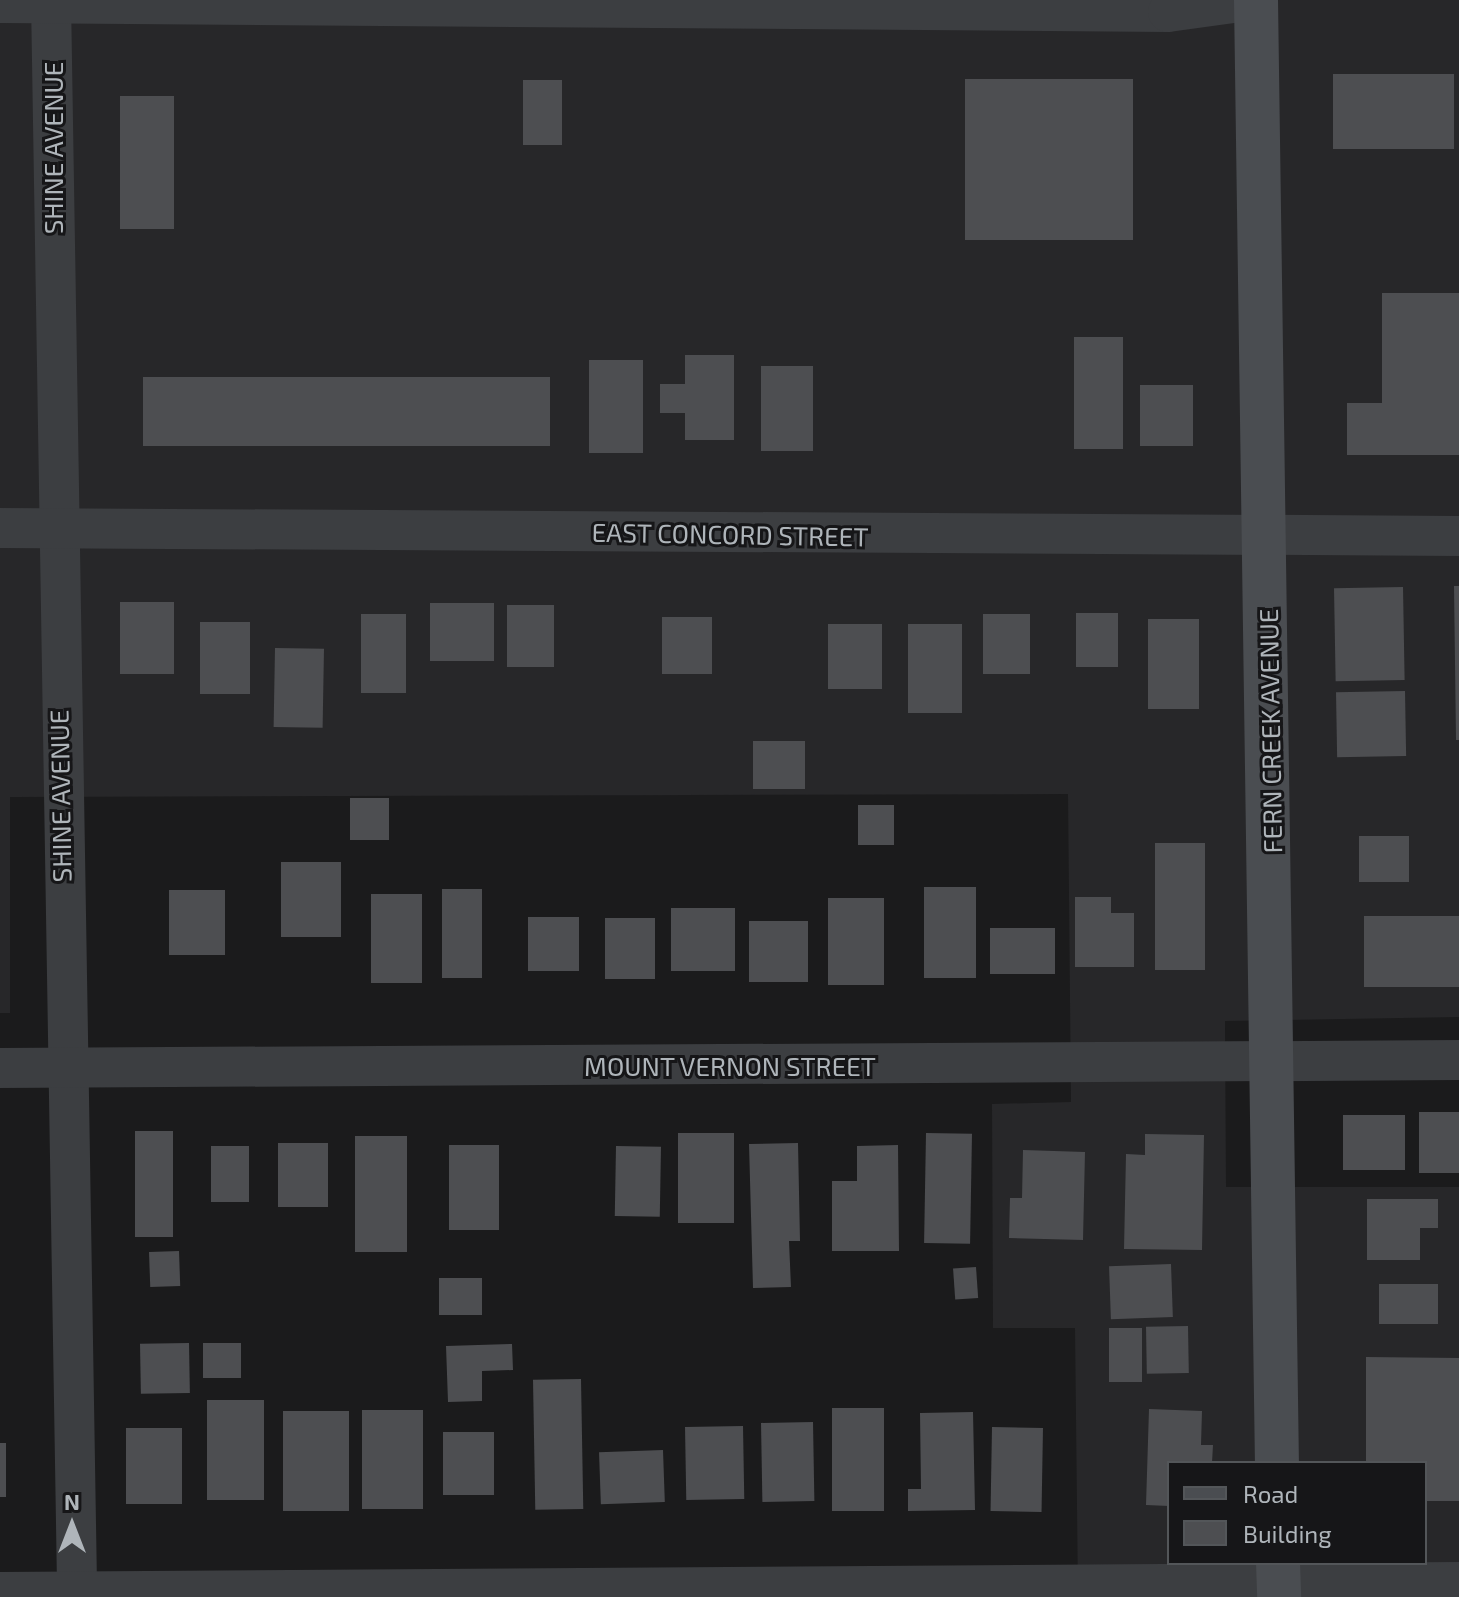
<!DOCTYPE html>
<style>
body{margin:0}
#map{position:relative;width:1459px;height:1597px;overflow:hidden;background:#1b1b1c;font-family:"Exo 2",sans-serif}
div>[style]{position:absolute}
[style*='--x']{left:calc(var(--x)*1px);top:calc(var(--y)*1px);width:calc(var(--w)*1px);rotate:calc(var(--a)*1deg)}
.built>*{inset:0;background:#272729}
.building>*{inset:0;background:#4d4e51;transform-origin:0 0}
.street>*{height:40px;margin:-20px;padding:0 20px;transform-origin:20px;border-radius:20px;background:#3c3e41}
.secondary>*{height:44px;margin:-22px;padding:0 22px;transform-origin:22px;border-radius:22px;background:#4a4d51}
span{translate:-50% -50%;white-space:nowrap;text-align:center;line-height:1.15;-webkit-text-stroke:6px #161618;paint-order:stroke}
.street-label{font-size:26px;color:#afb5ba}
.legend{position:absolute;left:1167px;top:1461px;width:260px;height:104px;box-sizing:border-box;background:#161618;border:2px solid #535659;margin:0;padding:10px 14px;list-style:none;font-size:24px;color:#afb5ba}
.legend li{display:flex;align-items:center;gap:16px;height:40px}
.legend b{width:40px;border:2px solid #535659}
.north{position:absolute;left:32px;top:1485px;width:80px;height:80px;-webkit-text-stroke:6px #161618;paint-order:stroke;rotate:0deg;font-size:22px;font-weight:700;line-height:32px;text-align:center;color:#afb5ba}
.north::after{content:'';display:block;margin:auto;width:28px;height:36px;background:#afb5ba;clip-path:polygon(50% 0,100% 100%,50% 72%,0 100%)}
</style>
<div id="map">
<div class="built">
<i style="clip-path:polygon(evenodd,0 0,1459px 0,1459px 1017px,1225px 1021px,1226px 1187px,1459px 1187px,1459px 1597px,1078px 1597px,1075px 1328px,993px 1328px,992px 1104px,1071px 1102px,1068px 794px,10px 797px,10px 1013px,0 1013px,0 0,1169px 1463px,1425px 1463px,1425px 1563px,1169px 1563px,1169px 1463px)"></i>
</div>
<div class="building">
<i style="left:1333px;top:74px;width:121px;height:75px"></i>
<i style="left:965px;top:79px;width:168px;height:161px"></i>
<i style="left:523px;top:80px;width:39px;height:65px"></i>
<i style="left:120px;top:96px;width:54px;height:133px"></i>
<i style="clip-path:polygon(1382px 293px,1459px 293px,1459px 455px,1347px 455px,1347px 403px,1382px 403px)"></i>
<i style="left:1074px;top:337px;width:49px;height:112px"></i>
<i style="clip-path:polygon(685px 355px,734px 355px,734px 440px,685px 440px,685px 413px,660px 413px,660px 384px,685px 384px)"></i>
<i style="left:589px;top:360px;width:54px;height:93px"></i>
<i style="left:761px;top:366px;width:52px;height:85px"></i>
<i style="left:143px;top:377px;width:407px;height:69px"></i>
<i style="left:1140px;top:385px;width:53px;height:61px"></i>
<i style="clip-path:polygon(1454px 586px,1459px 586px,1459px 740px,1456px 740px)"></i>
<i style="left:1403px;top:587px;width:93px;height:69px;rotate:89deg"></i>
<i style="left:120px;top:602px;width:54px;height:72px"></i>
<i style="left:430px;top:603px;width:64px;height:58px"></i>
<i style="left:507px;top:605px;width:47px;height:62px"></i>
<i style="left:1076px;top:613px;width:42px;height:54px"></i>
<i style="left:361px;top:614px;width:45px;height:79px"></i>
<i style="left:983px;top:614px;width:47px;height:60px"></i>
<i style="left:662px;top:617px;width:50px;height:57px"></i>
<i style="left:1148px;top:619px;width:51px;height:90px"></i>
<i style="left:200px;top:622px;width:50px;height:72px"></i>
<i style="left:828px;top:624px;width:54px;height:65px"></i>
<i style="left:908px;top:624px;width:54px;height:89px"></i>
<i style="left:275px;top:648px;width:49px;height:79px;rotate:1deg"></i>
<i style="left:1405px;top:691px;width:65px;height:69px;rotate:89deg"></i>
<i style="left:753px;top:741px;width:52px;height:48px"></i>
<i style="left:350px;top:798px;width:39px;height:42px"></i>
<i style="left:858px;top:805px;width:36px;height:40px"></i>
<i style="left:1359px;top:836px;width:50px;height:46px"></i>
<i style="left:1155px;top:843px;width:50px;height:127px"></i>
<i style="left:281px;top:862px;width:60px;height:75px"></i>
<i style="left:924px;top:887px;width:52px;height:91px"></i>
<i style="left:442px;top:889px;width:40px;height:89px"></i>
<i style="left:169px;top:890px;width:56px;height:65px"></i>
<i style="left:371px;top:894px;width:51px;height:89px"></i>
<i style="clip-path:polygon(1075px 897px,1111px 897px,1111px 913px,1134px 913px,1134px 967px,1075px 967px)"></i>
<i style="left:828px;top:898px;width:56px;height:87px"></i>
<i style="left:671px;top:908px;width:64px;height:63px"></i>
<i style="left:1364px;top:916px;width:95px;height:71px"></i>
<i style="left:528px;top:917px;width:51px;height:54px"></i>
<i style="left:605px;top:918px;width:50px;height:61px"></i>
<i style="left:749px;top:921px;width:59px;height:61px"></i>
<i style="left:990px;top:928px;width:65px;height:46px"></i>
<i style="left:1419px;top:1112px;width:40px;height:61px"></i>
<i style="left:1343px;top:1115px;width:62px;height:55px"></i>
<i style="left:135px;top:1131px;width:38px;height:106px"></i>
<i style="left:678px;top:1133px;width:56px;height:90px"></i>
<i style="left:926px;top:1133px;width:46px;height:110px;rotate:1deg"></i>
<i style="clip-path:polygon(1145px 1134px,1204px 1135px,1202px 1250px,1124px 1249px,1126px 1154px,1145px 1155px)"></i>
<i style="left:355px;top:1136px;width:52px;height:116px"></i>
<i style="left:278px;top:1143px;width:50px;height:64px"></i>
<i style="clip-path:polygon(798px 1143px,800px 1241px,789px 1241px,791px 1287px,753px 1288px,749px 1144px)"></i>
<i style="left:449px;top:1145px;width:50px;height:85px"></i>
<i style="clip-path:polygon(898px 1145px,899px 1251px,832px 1251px,832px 1181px,857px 1181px,857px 1146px)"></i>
<i style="left:211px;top:1146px;width:38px;height:56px"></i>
<i style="left:616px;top:1146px;width:45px;height:70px;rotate:1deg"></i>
<i style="clip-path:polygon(1023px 1150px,1085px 1152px,1083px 1240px,1009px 1238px,1010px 1198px,1022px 1198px)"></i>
<i style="clip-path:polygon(1367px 1199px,1438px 1199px,1438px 1228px,1420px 1228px,1420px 1260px,1367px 1260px)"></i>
<i style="left:179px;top:1251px;width:35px;height:30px;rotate:88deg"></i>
<i style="left:1171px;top:1264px;width:53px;height:62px;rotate:88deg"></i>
<i style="left:976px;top:1267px;width:31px;height:23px;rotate:86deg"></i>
<i style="left:439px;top:1278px;width:43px;height:37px"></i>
<i style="left:1379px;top:1284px;width:59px;height:40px"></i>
<i style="left:1188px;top:1326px;width:47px;height:42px;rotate:89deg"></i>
<i style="left:1109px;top:1328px;width:33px;height:54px"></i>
<i style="left:189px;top:1343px;width:50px;height:49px;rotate:89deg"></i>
<i style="left:203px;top:1343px;width:38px;height:35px"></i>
<i style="clip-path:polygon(512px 1344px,513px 1370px,482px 1371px,482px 1401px,448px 1402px,446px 1346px)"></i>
<i style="clip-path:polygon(1366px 1357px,1459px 1358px,1459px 1501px,1425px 1501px,1425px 1463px,1366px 1463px)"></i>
<i style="left:581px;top:1379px;width:130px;height:48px;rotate:89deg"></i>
<i style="left:207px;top:1400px;width:57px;height:100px"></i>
<i style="left:832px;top:1408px;width:52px;height:103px"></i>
<i style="clip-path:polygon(1149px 1409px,1202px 1411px,1201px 1445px,1213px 1445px,1212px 1463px,1169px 1463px,1169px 1506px,1146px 1505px)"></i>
<i style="left:362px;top:1410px;width:61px;height:99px"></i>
<i style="left:283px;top:1411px;width:66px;height:100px"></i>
<i style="clip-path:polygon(973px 1412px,975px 1510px,908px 1511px,908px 1489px,921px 1489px,920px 1413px)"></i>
<i style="left:813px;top:1422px;width:79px;height:52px;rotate:89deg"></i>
<i style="left:743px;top:1426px;width:73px;height:58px;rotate:89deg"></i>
<i style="left:992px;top:1427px;width:51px;height:84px;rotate:1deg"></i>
<i style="left:126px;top:1428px;width:56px;height:76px"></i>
<i style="left:443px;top:1432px;width:51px;height:63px"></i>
<i style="left:0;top:1443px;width:6px;height:54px"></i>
<i style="left:663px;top:1450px;width:52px;height:64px;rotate:88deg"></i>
</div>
<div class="street">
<i style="--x:51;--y:0;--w:1592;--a:89.06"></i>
<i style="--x:0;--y:3;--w:1168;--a:0.44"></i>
<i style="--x:1168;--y:12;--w:88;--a:-7.9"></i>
<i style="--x:0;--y:528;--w:1459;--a:0.31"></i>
<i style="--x:0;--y:1068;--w:1459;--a:-0.31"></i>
<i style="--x:0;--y:1592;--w:1459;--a:-0.39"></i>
</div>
<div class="secondary">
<i style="--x:1256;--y:0;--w:1463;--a:89.18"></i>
<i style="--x:1278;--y:1563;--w:34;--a:88"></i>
</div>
<div class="street-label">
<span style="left:53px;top:148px;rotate:-90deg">SHINE AVENUE</span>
<span style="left:730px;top:534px;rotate:1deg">EAST CONCORD STREET</span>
<span style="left:1270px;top:731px;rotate:-91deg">FERN CREEK AVENUE</span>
<span style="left:60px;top:796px;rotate:-91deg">SHINE AVENUE</span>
<span style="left:730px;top:1066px">MOUNT VERNON STREET</span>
</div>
<ul class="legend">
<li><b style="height:10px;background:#4a4d51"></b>Road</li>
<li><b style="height:22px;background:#4d4e51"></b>Building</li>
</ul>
<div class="north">N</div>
</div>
